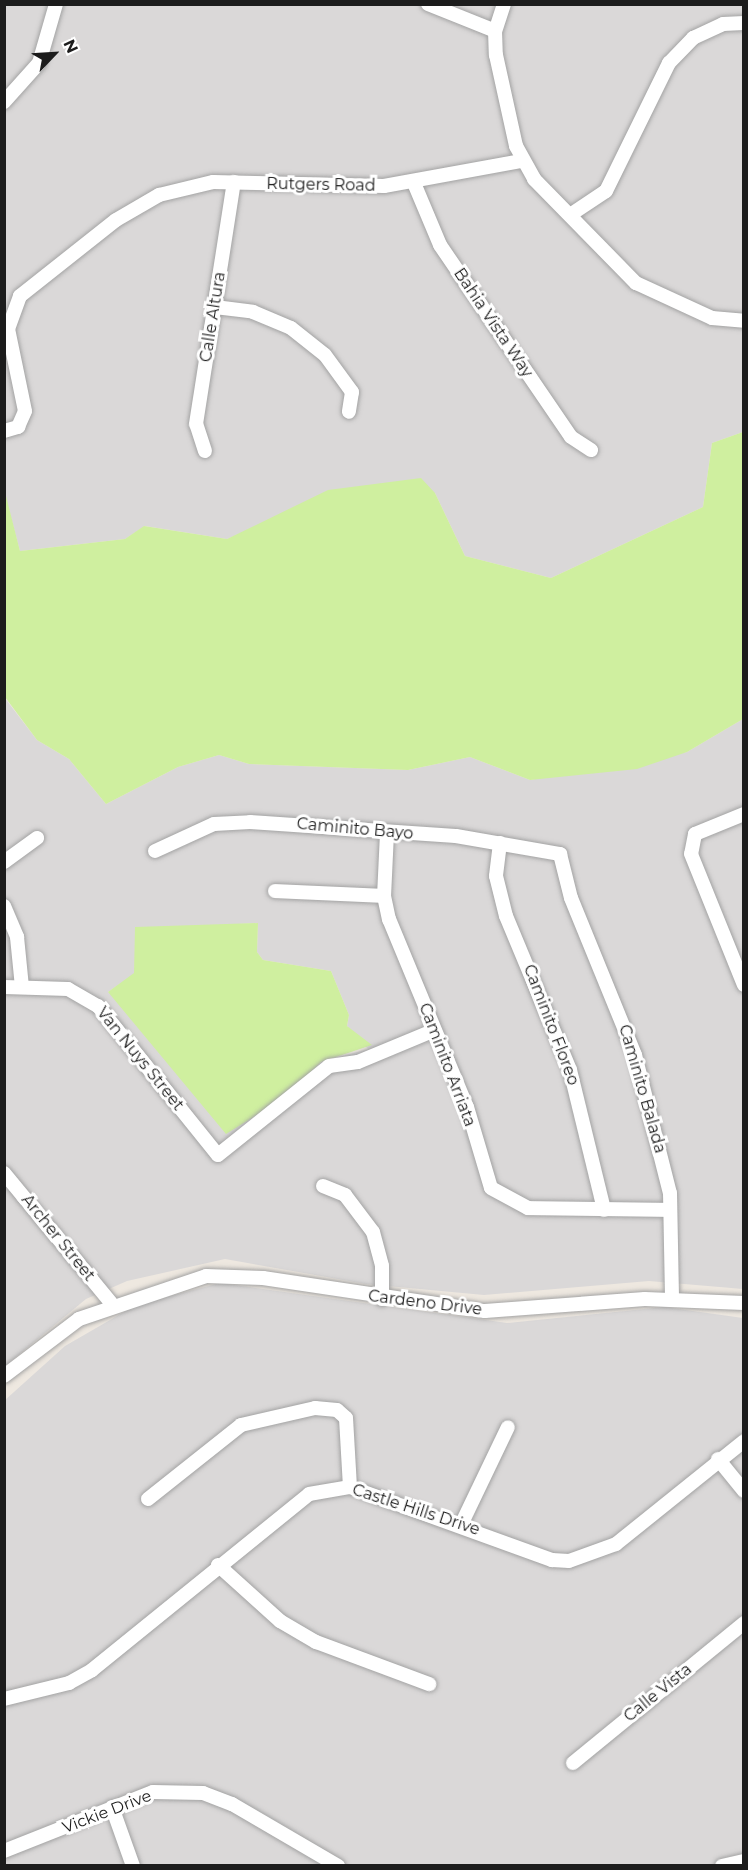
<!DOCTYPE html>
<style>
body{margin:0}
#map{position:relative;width:748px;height:1870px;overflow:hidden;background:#eee8e0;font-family:Montserrat,sans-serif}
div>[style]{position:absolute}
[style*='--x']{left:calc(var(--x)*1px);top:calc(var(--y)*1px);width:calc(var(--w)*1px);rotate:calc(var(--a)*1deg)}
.residential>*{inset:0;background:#dad8d8}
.grass>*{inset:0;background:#cfef9f}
.roads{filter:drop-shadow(0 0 2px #a3a3a3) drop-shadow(0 0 2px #a3a3a3)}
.minor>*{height:14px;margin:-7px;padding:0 7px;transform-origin:7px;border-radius:7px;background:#fff}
span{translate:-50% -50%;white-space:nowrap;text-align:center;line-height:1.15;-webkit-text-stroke:6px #fff;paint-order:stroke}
.street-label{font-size:16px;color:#1c1c1c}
.frame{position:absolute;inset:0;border:6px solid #1c1c1c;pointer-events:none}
.north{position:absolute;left:24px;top:24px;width:60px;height:60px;-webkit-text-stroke:4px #fff;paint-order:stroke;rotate:65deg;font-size:16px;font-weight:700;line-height:24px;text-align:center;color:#1c1c1c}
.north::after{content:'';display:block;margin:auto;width:21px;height:27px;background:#1c1c1c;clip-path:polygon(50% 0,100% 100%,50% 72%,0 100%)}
</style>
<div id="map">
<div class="residential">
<i style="clip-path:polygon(4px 5px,743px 5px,743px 432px,712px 443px,703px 507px,551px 578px,465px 556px,435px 493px,279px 518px,227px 539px,145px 526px,125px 539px,20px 551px,4px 491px)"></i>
<i style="clip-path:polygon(evenodd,4px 697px,37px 740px,69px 759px,106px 804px,178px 767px,219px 755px,249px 764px,408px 770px,470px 757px,530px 780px,687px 752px,743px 719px,743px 1289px,649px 1281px,484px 1295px,366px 1284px,225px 1259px,127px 1281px,86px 1299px,5px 1366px,4px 697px,258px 923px,257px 952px,263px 960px,331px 971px,349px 1015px,347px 1026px,368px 1049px,321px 1062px,284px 1098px,108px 992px,204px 926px,258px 923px)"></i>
<i style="clip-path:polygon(220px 1283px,507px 1323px,664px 1307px,743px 1318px,743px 1865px,5px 1865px,4px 1401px,65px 1346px,136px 1305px)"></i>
</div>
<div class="grass">
<i style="clip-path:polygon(743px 432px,743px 719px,687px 752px,637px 769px,530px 780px,470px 757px,408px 770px,249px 764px,219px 755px,178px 767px,106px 804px,69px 759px,37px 740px,5px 697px,5px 492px,20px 551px,125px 539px,144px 526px,227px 539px,328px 490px,421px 478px,435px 493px,465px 556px,551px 578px,703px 507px,712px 443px)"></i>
<i style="clip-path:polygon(258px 923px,257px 952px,263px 960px,331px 971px,349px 1015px,347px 1026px,372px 1045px,321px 1062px,284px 1098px,226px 1134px,108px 992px,134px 973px,135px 927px)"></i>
</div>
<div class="roads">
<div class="minor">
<i style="--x:428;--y:4;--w:72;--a:21.9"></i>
<i style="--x:504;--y:4;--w:28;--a:108"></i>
<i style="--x:495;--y:31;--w:24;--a:88"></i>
<i style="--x:496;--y:55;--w:93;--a:77.6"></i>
<i style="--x:516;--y:146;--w:38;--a:61"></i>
<i style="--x:534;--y:179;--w:146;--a:45.6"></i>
<i style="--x:636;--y:283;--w:84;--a:24.7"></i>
<i style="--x:712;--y:318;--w:32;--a:5"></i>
<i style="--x:4;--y:102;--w:52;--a:-48.1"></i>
<i style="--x:39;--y:63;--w:61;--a:-73.9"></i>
<i style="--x:414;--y:183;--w:67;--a:67.2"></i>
<i style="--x:440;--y:245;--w:232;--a:55.7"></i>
<i style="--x:571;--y:437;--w:24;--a:33"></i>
<i style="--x:570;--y:215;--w:43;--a:-33.7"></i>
<i style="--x:606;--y:191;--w:143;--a:-63.8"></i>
<i style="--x:669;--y:63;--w:35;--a:-46"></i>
<i style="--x:693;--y:38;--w:33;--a:-25"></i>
<i style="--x:723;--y:24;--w:21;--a:-3"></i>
<i style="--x:215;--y:307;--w:38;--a:7"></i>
<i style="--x:253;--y:312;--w:41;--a:22.8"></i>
<i style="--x:291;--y:328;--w:43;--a:38.5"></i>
<i style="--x:325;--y:355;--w:46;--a:53.9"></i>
<i style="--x:352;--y:392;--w:20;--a:99"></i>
<i style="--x:4;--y:431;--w:15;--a:-16"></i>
<i style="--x:18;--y:427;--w:17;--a:-66"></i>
<i style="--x:25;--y:411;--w:84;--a:-101.7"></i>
<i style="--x:8;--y:329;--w:35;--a:-70"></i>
<i style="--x:20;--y:296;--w:122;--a:-38.4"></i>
<i style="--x:116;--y:220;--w:50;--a:-30.2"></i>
<i style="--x:159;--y:195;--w:56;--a:-13.5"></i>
<i style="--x:213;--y:182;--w:171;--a:1.3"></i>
<i style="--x:384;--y:186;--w:140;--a:-10.3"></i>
<i style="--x:205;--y:451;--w:28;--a:-108"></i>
<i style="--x:196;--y:424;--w:245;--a:-81.1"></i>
<i style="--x:744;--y:814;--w:53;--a:157.8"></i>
<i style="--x:695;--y:834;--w:20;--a:101"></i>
<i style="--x:691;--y:854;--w:141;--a:68"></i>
<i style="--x:387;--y:833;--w:63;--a:92.7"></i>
<i style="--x:384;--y:896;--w:24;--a:78"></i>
<i style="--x:389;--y:919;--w:204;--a:67.5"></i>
<i style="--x:467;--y:1107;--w:84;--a:73.5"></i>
<i style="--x:491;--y:1188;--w:42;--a:28.4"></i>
<i style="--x:528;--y:1208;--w:141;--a:0.8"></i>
<i style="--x:500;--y:843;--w:33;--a:97"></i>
<i style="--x:496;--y:876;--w:41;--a:76"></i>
<i style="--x:506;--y:916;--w:167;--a:67.4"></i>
<i style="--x:570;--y:1070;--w:144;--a:76.3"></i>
<i style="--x:155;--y:851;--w:65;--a:-24.6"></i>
<i style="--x:214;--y:824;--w:36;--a:-3"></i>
<i style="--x:250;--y:822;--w:206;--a:3.9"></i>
<i style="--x:456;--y:836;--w:106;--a:9.8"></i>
<i style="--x:560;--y:854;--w:45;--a:76"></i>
<i style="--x:571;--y:898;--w:170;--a:67.8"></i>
<i style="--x:635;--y:1055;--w:142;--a:75.8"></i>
<i style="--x:670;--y:1193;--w:106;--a:88.9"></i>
<i style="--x:4;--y:862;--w:41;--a:-36"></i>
<i style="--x:275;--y:891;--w:109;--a:2.6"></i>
<i style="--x:4;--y:906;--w:34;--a:67"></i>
<i style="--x:17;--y:937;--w:50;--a:84.3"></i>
<i style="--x:4;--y:987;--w:64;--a:1.8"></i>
<i style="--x:68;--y:989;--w:34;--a:30"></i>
<i style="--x:98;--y:1006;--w:191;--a:51.2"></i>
<i style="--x:218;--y:1155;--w:142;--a:-38.7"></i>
<i style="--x:329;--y:1066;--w:29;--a:-8"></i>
<i style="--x:358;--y:1062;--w:83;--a:-22.6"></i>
<i style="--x:4;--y:1173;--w:168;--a:50.5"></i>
<i style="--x:323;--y:1186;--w:24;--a:22"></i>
<i style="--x:345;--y:1195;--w:46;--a:52.9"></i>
<i style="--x:373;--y:1232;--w:35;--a:75"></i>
<i style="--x:382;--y:1266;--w:33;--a:90"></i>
<i style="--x:4;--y:1376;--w:94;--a:-37.2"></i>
<i style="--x:79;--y:1319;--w:134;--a:-18.7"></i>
<i style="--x:206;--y:1276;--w:57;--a:2"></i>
<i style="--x:263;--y:1278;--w:224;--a:8.5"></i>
<i style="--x:485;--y:1311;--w:160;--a:-4.3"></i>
<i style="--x:645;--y:1299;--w:99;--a:2.3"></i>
<i style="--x:718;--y:1459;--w:41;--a:50.9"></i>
<i style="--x:148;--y:1499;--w:119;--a:-38.5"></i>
<i style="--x:241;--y:1425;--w:76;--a:-12.9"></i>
<i style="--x:315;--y:1408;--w:22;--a:5"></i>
<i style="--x:337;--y:1410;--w:12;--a:42"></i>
<i style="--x:346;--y:1418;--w:69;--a:86.7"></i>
<i style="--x:462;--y:1523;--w:106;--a:-64.4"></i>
<i style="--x:218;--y:1565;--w:84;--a:42.1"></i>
<i style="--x:280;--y:1621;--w:42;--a:30.3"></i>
<i style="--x:316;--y:1642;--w:121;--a:20.4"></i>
<i style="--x:4;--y:1699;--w:67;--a:-13.8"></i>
<i style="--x:69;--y:1683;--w:26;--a:-29"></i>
<i style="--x:92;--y:1670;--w:279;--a:-39"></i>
<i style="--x:309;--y:1494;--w:42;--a:-9.7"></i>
<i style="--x:350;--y:1487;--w:215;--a:19.9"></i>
<i style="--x:552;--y:1560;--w:17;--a:3"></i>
<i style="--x:569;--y:1561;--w:50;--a:-19.9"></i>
<i style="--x:616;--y:1544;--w:164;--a:-38.8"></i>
<i style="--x:573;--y:1763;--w:221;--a:-39.3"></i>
<i style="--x:112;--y:1807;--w:63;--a:70.4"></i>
<i style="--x:4;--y:1851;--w:160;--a:-21.6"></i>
<i style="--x:153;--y:1792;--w:50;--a:1.1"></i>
<i style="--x:203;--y:1793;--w:31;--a:21"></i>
<i style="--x:232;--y:1804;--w:123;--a:30.3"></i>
<i style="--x:722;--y:1866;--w:23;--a:-13"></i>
</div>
</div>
<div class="street-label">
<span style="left:321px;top:185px;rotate:1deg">Rutgers Road</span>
<span style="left:213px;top:317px;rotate:-81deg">Calle Altura</span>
<span style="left:493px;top:323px;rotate:56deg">Bahia Vista Way</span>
<span style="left:355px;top:829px;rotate:5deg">Caminito Bayo</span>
<span style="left:551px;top:1025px;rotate:69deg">Caminito Floreo</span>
<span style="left:140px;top:1059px;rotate:51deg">Van Nuys Street</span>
<span style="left:447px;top:1065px;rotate:69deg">Caminito Arriata</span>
<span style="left:642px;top:1089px;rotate:74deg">Caminito Balada</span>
<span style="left:58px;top:1238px;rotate:51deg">Archer Street</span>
<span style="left:425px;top:1303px;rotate:7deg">Cardeno Drive</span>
<span style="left:416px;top:1510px;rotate:18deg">Castle Hills Drive</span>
<span style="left:658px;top:1693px;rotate:-39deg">Calle Vista</span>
<span style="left:107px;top:1812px;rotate:-21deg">Vickie Drive</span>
</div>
<div class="frame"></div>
<div class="north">N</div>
</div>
